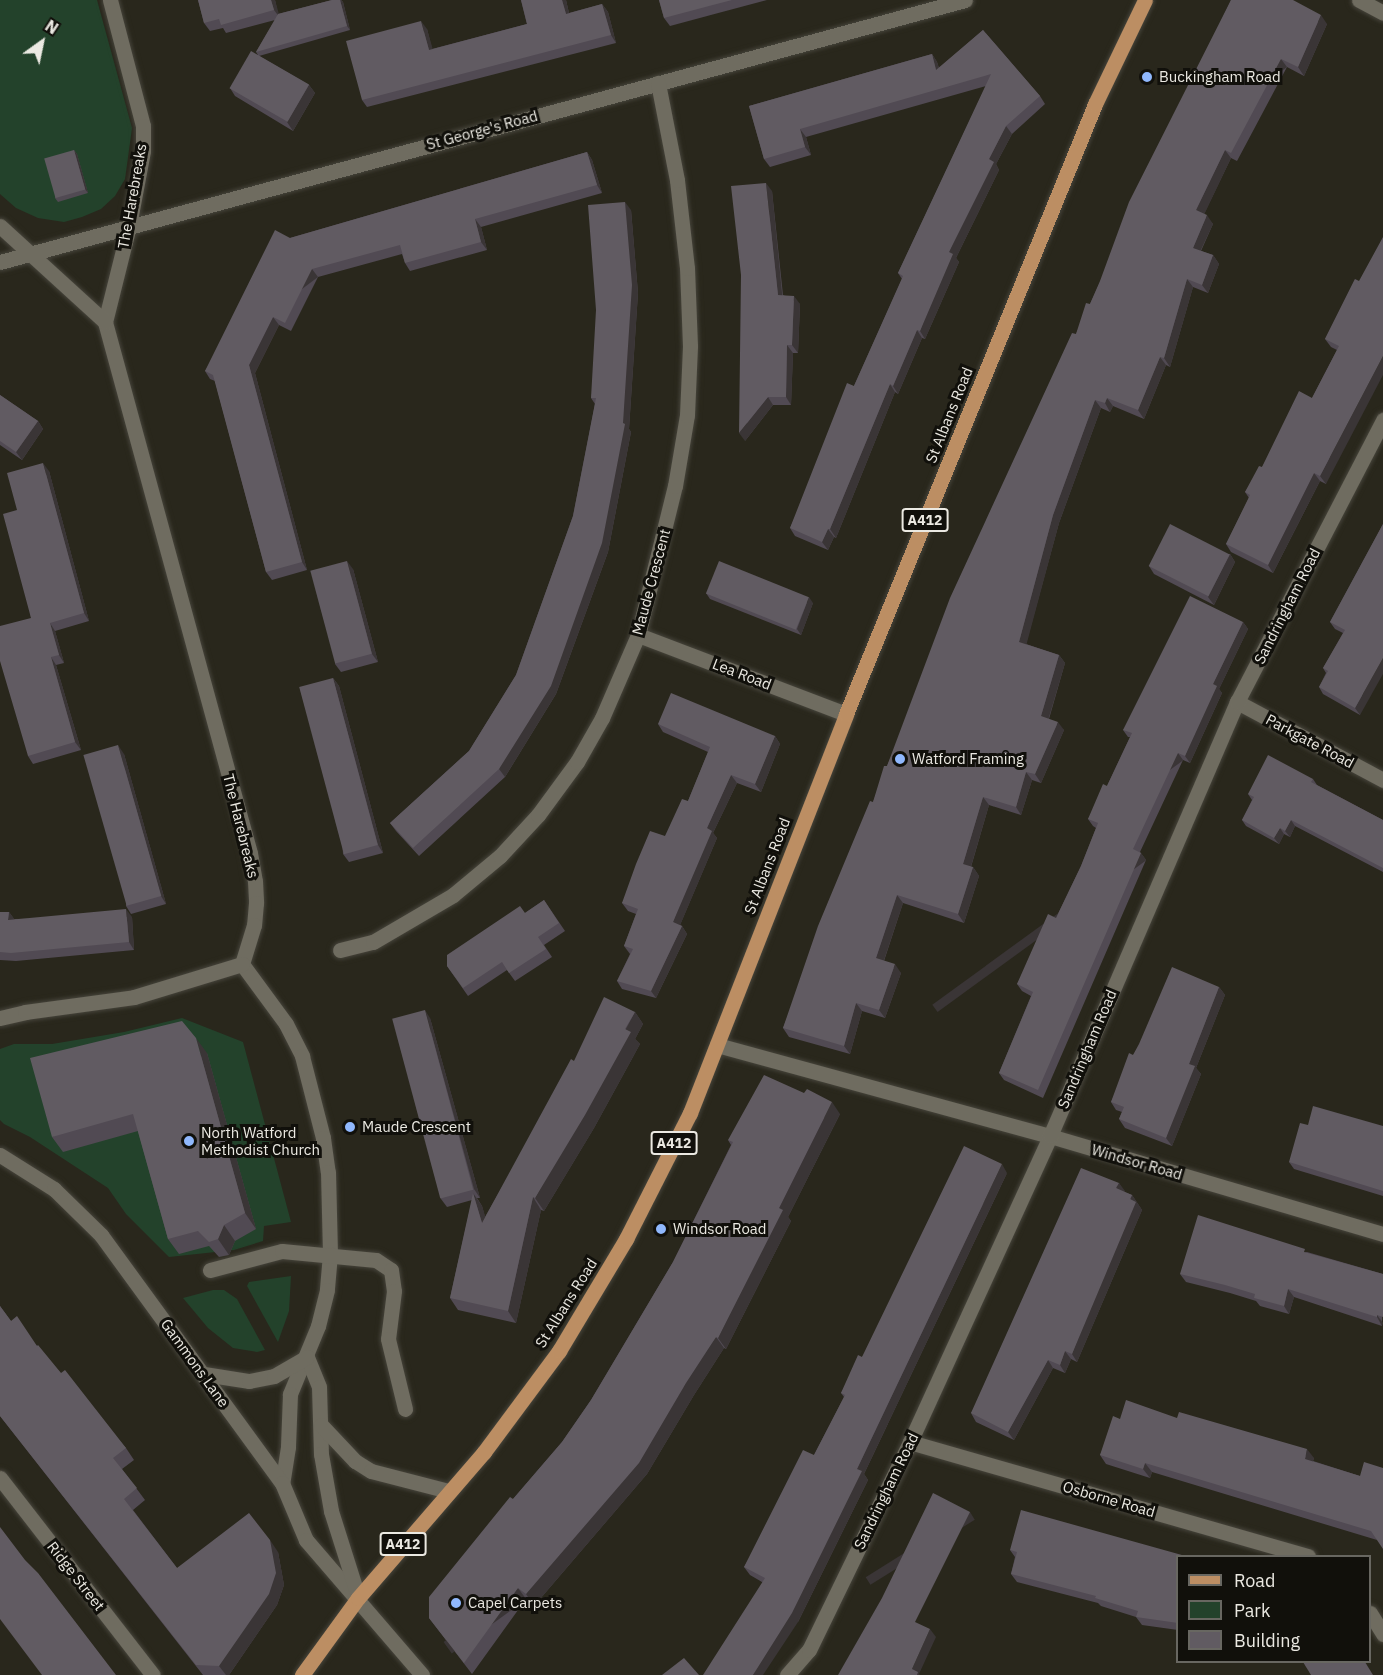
<!DOCTYPE html>
<style>
body{margin:0}
#map{position:relative;width:1383px;height:1675px;overflow:hidden;background:#29271c;font-family:"IBM Plex Sans",sans-serif}
div>[style]{position:absolute}
[style*='--x']{left:calc(var(--x)*1px);top:calc(var(--y)*1px);width:calc(var(--w)*1px);rotate:calc(var(--a)*1deg)}
.green>*{inset:0;background:#23422b}
.roads{filter:drop-shadow(0 0 2px #46443b) drop-shadow(0 0 2px #46443b)}
.minor>*{height:15px;margin:-7.5px;padding:0 7.5px;transform-origin:7.5px;border-radius:7.5px;background:#6f6c60}
.major>*{height:15px;margin:-7.5px;padding:0 7.5px;transform-origin:7.5px;border-radius:7.5px;background:#bc8e63}
.wall>*{inset:0;background:#514a53}
.shaded-wall>*{inset:0;background:#3a3536;transform-origin:0 0}
.building>*{inset:0;background:#615b62;transform-origin:0 0}
.dots>*{width:16px;height:16px;translate:-50% -50%;box-sizing:border-box;border:3px solid #11100b;border-radius:50%}
span{translate:-50% -50%;white-space:nowrap;text-align:center;line-height:1.15;-webkit-text-stroke:6px #11100b;paint-order:stroke}
.shield-label span{padding:2px 4px;background:#11100b;border:2px solid;border-radius:4px;-webkit-text-stroke-width:0}
.shield-label{font-size:14px;color:#ebe9e2;font-weight:700}
.poi-label{font-size:15px;color:#ebe9e2}
.left{translate:0 -50%;text-align:left}
.street-label{font-size:15px;color:#ebe9e2}
.legend{position:absolute;left:1176px;top:1555px;width:195px;height:108px;box-sizing:border-box;background:#11100b;border:2px solid #686761;margin:0;padding:8px 10px;list-style:none;font-size:18px;color:#ebe9e2}
.legend li{display:flex;align-items:center;gap:12px;height:30px}
.legend b{width:30px;border:2px solid #686761}
.north{position:absolute;left:12px;top:12px;width:60px;height:60px;-webkit-text-stroke:4px #11100b;paint-order:stroke;rotate:33deg;font-size:16px;font-weight:700;line-height:24px;text-align:center;color:#ebe9e2}
.north::after{content:'';display:block;margin:auto;width:21px;height:27px;background:#ebe9e2;clip-path:polygon(50% 0,100% 100%,50% 72%,0 100%)}
</style>
<div id="map">
<div class="green">
<i style="clip-path:polygon(0 0,97px 0,132px 128px,125px 179px,115px 196px,101px 209px,82px 217px,64px 222px,38px 218px,16px 208px,0 194px)"></i>
<i style="clip-path:polygon(182px 1018px,243px 1042px,291px 1222px,264px 1226px,263px 1241px,234px 1250px,169px 1257px,126px 1214px,108px 1188px,30px 1137px,4px 1124px,0 1120px,0 1049px,14px 1044px,52px 1044px,124px 1032px)"></i>
<i style="clip-path:polygon(291px 1276px,289px 1311px,278px 1342px,247px 1286px,249px 1282px)"></i>
<i style="clip-path:polygon(213px 1290px,224px 1290px,237px 1299px,265px 1350px,257px 1352px,233px 1348px,208px 1328px,183px 1298px)"></i>
</div>
<div class="roads">
<div class="minor">
<i style="--x:110;--y:0;--w:130;--a:75.3"></i>
<i style="--x:143;--y:126;--w:25;--a:90"></i>
<i style="--x:143;--y:151;--w:76;--a:100.6"></i>
<i style="--x:129;--y:226;--w:99;--a:104"></i>
<i style="--x:105;--y:322;--w:550;--a:74.73"></i>
<i style="--x:250;--y:853;--w:28;--a:80"></i>
<i style="--x:255;--y:881;--w:22;--a:87"></i>
<i style="--x:256;--y:903;--w:22;--a:95"></i>
<i style="--x:254;--y:925;--w:41;--a:107.1"></i>
<i style="--x:242;--y:964;--w:74;--a:53.7"></i>
<i style="--x:286;--y:1024;--w:36;--a:63"></i>
<i style="--x:302;--y:1056;--w:85;--a:75.6"></i>
<i style="--x:323;--y:1138;--w:34;--a:82"></i>
<i style="--x:328;--y:1172;--w:82;--a:88.6"></i>
<i style="--x:330;--y:1254;--w:36;--a:95"></i>
<i style="--x:327;--y:1290;--w:37;--a:104"></i>
<i style="--x:318;--y:1326;--w:74;--a:112.4"></i>
<i style="--x:290;--y:1394;--w:53;--a:92.2"></i>
<i style="--x:288;--y:1447;--w:36;--a:99"></i>
<i style="--x:1359;--y:0;--w:27;--a:28"></i>
<i style="--x:0;--y:226;--w:142;--a:42.4"></i>
<i style="--x:0;--y:262;--w:1000;--a:-15.19"></i>
<i style="--x:638;--y:635;--w:222;--a:20.8"></i>
<i style="--x:1237;--y:702;--w:166;--a:28.1"></i>
<i style="--x:340;--y:950;--w:34;--a:-14"></i>
<i style="--x:373;--y:942;--w:93;--a:-30.4"></i>
<i style="--x:453;--y:895;--w:61;--a:-39.7"></i>
<i style="--x:500;--y:856;--w:56;--a:-47.2"></i>
<i style="--x:538;--y:815;--w:66;--a:-53.7"></i>
<i style="--x:577;--y:762;--w:51;--a:-60.4"></i>
<i style="--x:602;--y:718;--w:90;--a:-66.6"></i>
<i style="--x:638;--y:635;--w:154;--a:-76.1"></i>
<i style="--x:675;--y:486;--w:72;--a:-80.4"></i>
<i style="--x:687;--y:415;--w:69;--a:-87.5"></i>
<i style="--x:690;--y:346;--w:78;--a:-92.2"></i>
<i style="--x:687;--y:268;--w:89;--a:-96.5"></i>
<i style="--x:677;--y:180;--w:99;--a:-101.1"></i>
<i style="--x:0;--y:1018;--w:26;--a:-13"></i>
<i style="--x:25;--y:1012;--w:110;--a:-7.8"></i>
<i style="--x:134;--y:997;--w:113;--a:-17"></i>
<i style="--x:717;--y:1045;--w:345;--a:15.3"></i>
<i style="--x:1050;--y:1136;--w:347;--a:16.4"></i>
<i style="--x:0;--y:1155;--w:64;--a:32.2"></i>
<i style="--x:54;--y:1189;--w:66;--a:44.4"></i>
<i style="--x:101;--y:1235;--w:307;--a:53.9"></i>
<i style="--x:282;--y:1483;--w:62;--a:67.2"></i>
<i style="--x:306;--y:1540;--w:178;--a:49.3"></i>
<i style="--x:210;--y:1270;--w:74;--a:-14.8"></i>
<i style="--x:282;--y:1251;--w:94;--a:5.5"></i>
<i style="--x:376;--y:1260;--w:18;--a:34"></i>
<i style="--x:391;--y:1270;--w:21;--a:82"></i>
<i style="--x:394;--y:1291;--w:48;--a:97.1"></i>
<i style="--x:388;--y:1339;--w:72;--a:76.3"></i>
<i style="--x:307;--y:1357;--w:32;--a:68"></i>
<i style="--x:319;--y:1387;--w:67;--a:88.3"></i>
<i style="--x:321;--y:1454;--w:58;--a:80"></i>
<i style="--x:331;--y:1511;--w:86;--a:72.4"></i>
<i style="--x:204;--y:1374;--w:46;--a:8.8"></i>
<i style="--x:249;--y:1381;--w:25;--a:-11"></i>
<i style="--x:274;--y:1376;--w:38;--a:-30"></i>
<i style="--x:321;--y:1425;--w:50;--a:46.6"></i>
<i style="--x:355;--y:1461;--w:19;--a:32"></i>
<i style="--x:371;--y:1471;--w:81;--a:14.4"></i>
<i style="--x:910;--y:1442;--w:414;--a:16"></i>
<i style="--x:0;--y:1478;--w:249;--a:52.2"></i>
<i style="--x:1370;--y:1613;--w:25;--a:58"></i>
<i style="--x:787;--y:1675;--w:33;--a:-49"></i>
<i style="--x:809;--y:1650;--w:231;--a:-64.1"></i>
<i style="--x:910;--y:1442;--w:337;--a:-65.4"></i>
<i style="--x:1050;--y:1136;--w:473;--a:-66.7"></i>
<i style="--x:1237;--y:702;--w:318;--a:-62.6"></i>
</div>
<div class="major">
<i style="--x:302;--y:1675;--w:95;--a:-54"></i>
<i style="--x:358;--y:1598;--w:193;--a:-49.2"></i>
<i style="--x:484;--y:1452;--w:126;--a:-53.4"></i>
<i style="--x:559;--y:1351;--w:131;--a:-59.1"></i>
<i style="--x:626;--y:1239;--w:141;--a:-63.1"></i>
<i style="--x:690;--y:1113;--w:428;--a:-68.6"></i>
<i style="--x:846;--y:714;--w:659;--a:-67.79"></i>
<i style="--x:1095;--y:104;--w:115;--a:-64.3"></i>
</div>
</div>
<div class="wall">
<i style="clip-path:polygon(198px 0,275px 0,278px 14px,332px 0,341px 0,343px 2px,350px 30px,259px 56px,309px 85px,315px 93px,293px 131px,235px 96px,230px 88px,258px 55px,256px 52px,275px 20px,226px 33px,223px 28px,210px 31px,204px 23px)"></i>
<i style="clip-path:polygon(521px 0,566px 0,569px 13px,602px 4px,608px 12px,616px 43px,367px 107px,362px 100px,427px 29px,432px 49px,527px 24px)"></i>
<i style="clip-path:polygon(659px 0,767px 0,670px 26px,664px 18px)"></i>
<i style="clip-path:polygon(1231px 0,1327px 24px,1304px 76px,1287px 67px,1237px 161px,1231px 158px,1204px 214px,1213px 224px,1201px 251px,1213px 255px,1219px 264px,1208px 293px,1193px 287px,1170px 367px,1166px 365px,1144px 419px,1113px 406px,1110px 412px,1101px 408px,1059px 523px,1026px 644px,1059px 655px,1065px 663px,1049px 719px,1064px 730px,1041px 783px,1032px 780px,1021px 815px,989px 805px,971px 867px,973px 867px,979px 876px,964px 923px,903px 903px,884px 961px,901px 973px,885px 1018px,862px 1011px,850px 1054px,789px 1037px,783px 1028px,873px 802px,887px 766px,1076px 334px)"></i>
<i style="clip-path:polygon(983px 30px,1040px 96px,1045px 104px,1012px 134px,996px 164px,999px 170px,956px 258px,959px 262px,925px 339px,922px 338px,898px 394px,895px 392px,836px 538px,834px 537px,828px 550px,795px 536px,790px 528px,902px 279px,898px 273px,986px 86px,806px 137px,811px 155px,770px 167px,764px 159px,749px 106px,932px 54px,937px 62px,939px 68px)"></i>
<i style="clip-path:polygon(74px 150px,77px 154px,88px 193px,58px 202px,55px 198px)"></i>
<i style="clip-path:polygon(587px 152px,592px 160px,602px 193px,481px 227px,487px 250px,410px 271px,405px 263px,402px 254px,318px 277px,291px 331px,279px 325px,255px 373px,307px 570px,272px 580px,266px 572px,215px 381px,210px 379px,205px 371px,290px 238px)"></i>
<i style="clip-path:polygon(772px 191px,783px 295px,800px 304px,798px 353px,793px 353px,791px 405px,773px 405px,745px 441px)"></i>
<i style="clip-path:polygon(631px 210px,638px 293px,629px 429px,631px 432px,608px 552px,556px 694px,505px 777px,419px 856px,396px 831px,390px 823px,469px 751px,516px 675px,573px 516px,595px 404px,591px 398px)"></i>
<i style="clip-path:polygon(1355px 279px,1326px 484px,1320px 481px,1273px 573px,1231px 552px,1226px 544px,1249px 498px,1245px 492px,1262px 467px,1312px 398px,1337px 350px,1331px 347px,1325px 339px)"></i>
<i style="clip-path:polygon(0 395px,38px 421px,43px 429px,22px 460px,0 445px)"></i>
<i style="clip-path:polygon(49px 471px,89px 621px,55px 631px,64px 663px,56px 665px,81px 750px,33px 764px,28px 756px,31px 618px,17px 510px)"></i>
<i style="clip-path:polygon(1383px 524px,1360px 715px,1323px 694px,1319px 687px,1326px 673px,1323px 668px,1343px 633px,1335px 629px,1330px 622px)"></i>
<i style="clip-path:polygon(1230px 554px,1235px 562px,1214px 605px,1154px 574px,1149px 566px)"></i>
<i style="clip-path:polygon(353px 569px,378px 662px,341px 672px,335px 664px)"></i>
<i style="clip-path:polygon(706px 593px,813px 603px,801px 635px,710px 599px)"></i>
<i style="clip-path:polygon(1243px 622px,1248px 629px,1219px 689px,1222px 693px,1190px 763px,1183px 760px,1140px 852px,1146px 860px,1043px 1098px,1004px 1080px,999px 1073px,1031px 996px,1022px 991px,1017px 984px,1056px 918px,1081px 866px,1096px 828px,1093px 826px,1088px 819px,1107px 786px,1130px 737px,1128px 737px,1123px 730px)"></i>
<i style="clip-path:polygon(333px 678px,339px 686px,383px 853px,349px 862px,343px 854px)"></i>
<i style="clip-path:polygon(658px 724px,775px 736px,780px 744px,761px 792px,737px 783px,713px 833px,717px 838px,680px 925px,682px 926px,687px 934px,656px 998px,622px 989px,617px 981px,630px 954px,624px 946px,636px 914px,628px 911px,622px 903px,688px 801px,708px 752px,663px 732px)"></i>
<i style="clip-path:polygon(124px 754px,166px 904px,131px 914px,126px 906px)"></i>
<i style="clip-path:polygon(1313px 779px,1317px 785px,1383px 820px,1383px 872px,1295px 826px,1290px 837px,1284px 834px,1279px 844px,1246px 826px,1242px 820px,1252px 800px,1248px 794px)"></i>
<i style="clip-path:polygon(544px 900px,565px 931px,544px 945px,552px 957px,515px 981px,507px 970px,468px 996px,447px 966px)"></i>
<i style="clip-path:polygon(0 912px,9px 912px,14px 919px,132px 917px,134px 950px,16px 961px,0 960px)"></i>
<i style="clip-path:polygon(1219px 987px,1225px 995px,1196px 1068px,1201px 1074px,1172px 1146px,1125px 1128px,1119px 1119px,1122px 1112px,1116px 1110px,1111px 1102px,1133px 1055px)"></i>
<i style="clip-path:polygon(635px 1012px,643px 1024px,635px 1039px,640px 1044px,594px 1128px,544px 1211px,541px 1210px,516px 1323px,458px 1310px,450px 1298px,472px 1200px,447px 1207px,441px 1199px,430px 1018px,480px 1198px,477px 1198px,482px 1206px,485px 1217px,574px 1061px)"></i>
<i style="clip-path:polygon(207px 1053px,256px 1229px,235px 1241px,229px 1255px,219px 1257px,209px 1246px,179px 1254px,168px 1239px,138px 1131px,63px 1152px,52px 1137px)"></i>
<i style="clip-path:polygon(840px 1114px,788px 1217px,791px 1221px,726px 1349px,724px 1348px,694px 1395px,647px 1474px,534px 1606px,526px 1599px,472px 1674px,429px 1618px,513px 1499px,562px 1442px,591px 1400px,673px 1262px,731px 1145px,728px 1140px)"></i>
<i style="clip-path:polygon(1383px 1126px,1383px 1196px,1294px 1169px,1289px 1162px)"></i>
<i style="clip-path:polygon(1007px 1173px,864px 1474px,868px 1480px,798px 1622px,762px 1582px,750px 1575px,744px 1567px,814px 1455px,844px 1397px,841px 1393px,862px 1357px)"></i>
<i style="clip-path:polygon(1119px 1183px,1124px 1192px,1132px 1195px,1142px 1210px,1077px 1362px,1071px 1359px,1065px 1373px,1053px 1368px,1014px 1440px,976px 1422px,971px 1413px)"></i>
<i style="clip-path:polygon(1307px 1252px,1383px 1274px,1382px 1326px,1294px 1297px,1289px 1314px,1260px 1306px,1256px 1301px,1230px 1293px,1186px 1282px,1180px 1274px)"></i>
<i style="clip-path:polygon(0 1306px,11px 1321px,37px 1346px,126px 1448px,134px 1460px,122px 1469px,145px 1500px,133px 1510px,177px 1568px,278px 1552px,284px 1585px,277px 1605px,229px 1675px,203px 1675px,0 1416px)"></i>
<i style="clip-path:polygon(1177px 1418px,1314px 1458px,1313px 1461px,1360px 1476px,1377px 1540px,1152px 1472px,1150px 1478px,1106px 1464px,1100px 1455px,1120px 1419px)"></i>
<i style="clip-path:polygon(1010px 1550px,1178px 1557px,1178px 1630px,1142px 1625px,1136px 1617px,1101px 1606px,1098px 1603px,1017px 1582px,1011px 1574px,1015px 1557px)"></i>
</div>
<div class="shaded-wall">
<i style="clip-path:polygon(271px 0,275px 0,280px 18px,274px 10px)"></i>
<i style="clip-path:polygon(340px 0,343px 2px,350px 30px,347px 26px)"></i>
<i style="clip-path:polygon(562px 0,566px 0,571px 22px,566px 14px)"></i>
<i style="clip-path:polygon(602px 4px,608px 12px,616px 43px,611px 35px)"></i>
<i style="clip-path:polygon(1321px 15px,1327px 24px,1304px 76px,1298px 67px)"></i>
<i style="clip-path:polygon(421px 21px,427px 29px,435px 57px,429px 50px)"></i>
<i style="clip-path:polygon(932px 54px,937px 62px,942px 78px,936px 70px)"></i>
<i style="left:1281px;top:59px;width:10px;height:106px;rotate:53deg"></i>
<i style="clip-path:polygon(309px 85px,315px 93px,293px 131px,287px 122px)"></i>
<i style="clip-path:polygon(1006px 126px,1012px 134px,996px 164px,999px 170px,956px 258px,959px 262px,925px 339px,920px 331px,949px 252px,989px 159px)"></i>
<i style="clip-path:polygon(800px 129px,806px 137px,811px 155px,805px 147px)"></i>
<i style="clip-path:polygon(74px 150px,77px 154px,88px 193px,85px 189px)"></i>
<i style="clip-path:polygon(1225px 150px,1231px 158px,1202px 219px,1196px 210px)"></i>
<i style="clip-path:polygon(587px 152px,592px 160px,602px 193px,597px 185px)"></i>
<i style="clip-path:polygon(766px 183px,772px 191px,783px 303px,778px 295px)"></i>
<i style="clip-path:polygon(625px 202px,631px 210px,638px 293px,629px 429px,631px 432px,608px 552px,556px 694px,505px 777px,499px 769px,623px 423px)"></i>
<i style="clip-path:polygon(1207px 215px,1213px 224px,1198px 256px,1193px 248px)"></i>
<i style="clip-path:polygon(475px 219px,481px 227px,487px 250px,481px 242px)"></i>
<i style="clip-path:polygon(1213px 255px,1219px 264px,1208px 293px,1202px 285px)"></i>
<i style="left:312px;top:269px;width:10px;height:60px;rotate:53deg"></i>
<i style="clip-path:polygon(1187px 279px,1193px 287px,1170px 367px,1164px 358px)"></i>
<i style="clip-path:polygon(794px 296px,800px 304px,798px 353px,792px 345px)"></i>
<i style="clip-path:polygon(273px 317px,279px 325px,255px 373px,307px 570px,302px 562px,249px 365px)"></i>
<i style="clip-path:polygon(917px 330px,922px 338px,898px 394px,893px 386px)"></i>
<i style="clip-path:polygon(787px 345px,793px 353px,791px 405px,786px 397px)"></i>
<i style="clip-path:polygon(1383px 356px,1383px 375px,1326px 484px,1320px 476px)"></i>
<i style="clip-path:polygon(1160px 357px,1166px 365px,1144px 419px,1138px 410px)"></i>
<i style="clip-path:polygon(890px 384px,895px 392px,836px 538px,830px 529px)"></i>
<i style="clip-path:polygon(768px 397px,773px 405px,745px 441px,739px 433px)"></i>
<i style="clip-path:polygon(1107px 398px,1113px 406px,1110px 412px,1105px 403px)"></i>
<i style="clip-path:polygon(1095px 400px,1101px 408px,1059px 523px,1025px 650px,1019px 642px,1053px 515px)"></i>
<i style="clip-path:polygon(38px 421px,43px 429px,22px 460px,16px 452px)"></i>
<i style="clip-path:polygon(43px 463px,49px 471px,89px 621px,84px 613px)"></i>
<i style="clip-path:polygon(1314px 473px,1320px 481px,1273px 573px,1268px 565px)"></i>
<i style="clip-path:polygon(828px 529px,834px 537px,828px 550px,822px 542px)"></i>
<i style="clip-path:polygon(1230px 554px,1235px 562px,1214px 605px,1208px 597px)"></i>
<i style="clip-path:polygon(347px 561px,353px 569px,378px 662px,372px 654px)"></i>
<i style="clip-path:polygon(809px 597px,813px 603px,801px 635px,797px 629px)"></i>
<i style="clip-path:polygon(1243px 622px,1248px 629px,1219px 689px,1222px 693px,1190px 763px,1185px 756px,1213px 684px)"></i>
<i style="clip-path:polygon(50px 623px,55px 631px,64px 663px,59px 655px)"></i>
<i style="clip-path:polygon(1059px 655px,1065px 663px,1047px 724px,1041px 716px)"></i>
<i style="clip-path:polygon(51px 657px,56px 665px,81px 750px,75px 742px)"></i>
<i style="clip-path:polygon(1383px 658px,1383px 674px,1360px 715px,1355px 708px)"></i>
<i style="clip-path:polygon(333px 678px,339px 686px,383px 853px,378px 845px)"></i>
<i style="clip-path:polygon(1058px 722px,1064px 730px,1041px 783px,1035px 774px)"></i>
<i style="clip-path:polygon(775px 736px,780px 744px,761px 792px,755px 784px)"></i>
<i style="clip-path:polygon(118px 745px,124px 754px,166px 904px,161px 896px)"></i>
<i style="left:1178px;top:753px;width:9px;height:106px;rotate:54deg"></i>
<i style="clip-path:polygon(1026px 772px,1032px 780px,1021px 815px,1016px 807px)"></i>
<i style="clip-path:polygon(731px 775px,737px 783px,713px 833px,717px 838px,678px 930px,673px 922px,707px 828px)"></i>
<i style="clip-path:polygon(983px 797px,989px 805px,969px 873px,963px 864px)"></i>
<i style="clip-path:polygon(1291px 820px,1295px 826px,1290px 837px,1285px 831px)"></i>
<i style="clip-path:polygon(1280px 828px,1284px 834px,1279px 844px,1274px 838px)"></i>
<i style="left:1141px;top:853px;width:9px;height:258px;rotate:54deg"></i>
<i style="clip-path:polygon(973px 867px,979px 876px,964px 923px,958px 914px)"></i>
<i style="clip-path:polygon(897px 895px,903px 903px,882px 966px,876px 958px)"></i>
<i style="clip-path:polygon(126px 909px,132px 917px,134px 950px,129px 942px)"></i>
<i style="clip-path:polygon(9px 912px,15px 920px,8px 920px)"></i>
<i style="clip-path:polygon(682px 926px,687px 934px,656px 998px,651px 991px)"></i>
<i style="clip-path:polygon(895px 964px,901px 973px,885px 1018px,879px 1010px)"></i>
<i style="clip-path:polygon(1219px 987px,1225px 995px,1196px 1068px,1201px 1074px,1172px 1146px,1166px 1138px,1189px 1064px)"></i>
<i style="clip-path:polygon(856px 1003px,862px 1011px,850px 1054px,844px 1046px)"></i>
<i style="clip-path:polygon(425px 1010px,430px 1018px,480px 1198px,474px 1189px)"></i>
<i style="clip-path:polygon(635px 1012px,643px 1024px,635px 1039px,640px 1044px,594px 1128px,544px 1211px,535px 1198px)"></i>
<i style="clip-path:polygon(196px 1038px,207px 1053px,256px 1229px,245px 1213px)"></i>
<i style="clip-path:polygon(832px 1102px,840px 1114px,788px 1217px,791px 1221px,726px 1349px,718px 1338px,779px 1208px)"></i>
<i style="clip-path:polygon(1002px 1164px,1007px 1173px,864px 1474px,868px 1480px,798px 1622px,763px 1675px,753px 1675px,857px 1469px)"></i>
<i style="clip-path:polygon(1119px 1183px,1125px 1191px,1122px 1197px,1116px 1188px)"></i>
<i style="clip-path:polygon(473px 1193px,482px 1206px,491px 1235px,482px 1223px)"></i>
<i style="clip-path:polygon(1132px 1195px,1142px 1210px,1077px 1362px,1072px 1354px)"></i>
<i style="clip-path:polygon(533px 1197px,541px 1210px,516px 1323px,508px 1311px)"></i>
<i style="clip-path:polygon(224px 1225px,235px 1241px,229px 1255px,218px 1239px)"></i>
<i style="clip-path:polygon(1288px 1289px,1294px 1297px,1289px 1314px,1284px 1306px)"></i>
<i style="clip-path:polygon(1377px 1315px,1383px 1323px,1382px 1326px,1377px 1317px)"></i>
<i style="clip-path:polygon(716px 1337px,724px 1348px,694px 1395px,647px 1474px,534px 1606px,526px 1594px)"></i>
<i style="clip-path:polygon(1065px 1351px,1071px 1359px,1065px 1373px,1060px 1365px)"></i>
<i style="clip-path:polygon(1048px 1360px,1053px 1368px,1014px 1440px,1008px 1432px)"></i>
<i style="clip-path:polygon(1307px 1449px,1314px 1458px,1311px 1468px,1305px 1459px)"></i>
<i style="clip-path:polygon(1145px 1463px,1152px 1472px,1150px 1478px,1143px 1469px)"></i>
<i style="left:970px;top:1512px;width:9px;height:123px;rotate:58deg"></i>
<i style="clip-path:polygon(270px 1540px,278px 1552px,284px 1585px,277px 1605px,229px 1675px,226px 1675px,219px 1666px)"></i>
<i style="left:518px;top:1588px;width:14px;height:92px;rotate:54deg"></i>
<i style="clip-path:polygon(930px 1629px,936px 1637px,919px 1674px,920px 1675px,916px 1675px,912px 1669px)"></i>
</div>
<div class="building">
<i style="clip-path:polygon(198px 0,271px 0,274px 10px,221px 25px,219px 19px,204px 23px)"></i>
<i style="clip-path:polygon(332px 0,340px 0,347px 26px,256px 52px,278px 14px)"></i>
<i style="clip-path:polygon(521px 0,562px 0,566px 14px,602px 4px,611px 35px,362px 100px,346px 41px,421px 21px,429px 50px,527px 24px)"></i>
<i style="clip-path:polygon(659px 0,732px 0,664px 18px)"></i>
<i style="clip-path:polygon(1231px 0,1293px 0,1321px 15px,1298px 67px,1281px 59px,1231px 153px,1225px 150px,1196px 210px,1207px 215px,1193px 248px,1213px 255px,1202px 285px,1187px 279px,1164px 358px,1160px 357px,1138px 410px,1107px 398px,1105px 403px,1095px 400px,1053px 515px,1019px 642px,1059px 655px,1041px 716px,1058px 722px,1035px 774px,1026px 772px,1016px 807px,983px 797px,963px 864px,973px 867px,958px 914px,897px 895px,876px 958px,895px 964px,879px 1010px,856px 1003px,844px 1046px,783px 1028px,818px 926px,870px 801px,873px 802px,884px 766px,887px 766px,950px 598px,1072px 333px,1076px 334px,1086px 303px,1090px 304px,1100px 281px,1129px 202px)"></i>
<i style="clip-path:polygon(983px 30px,1040px 96px,1006px 126px,989px 159px,994px 162px,949px 252px,953px 254px,920px 331px,917px 330px,893px 386px,890px 384px,830px 529px,828px 529px,822px 542px,790px 528px,847px 383px,854px 386px,903px 276px,898px 273px,991px 74px,800px 129px,805px 147px,764px 159px,749px 106px,932px 54px,936px 70px)"></i>
<i style="left:251px;top:51px;width:67px;height:43px;rotate:30deg"></i>
<i style="left:74px;top:150px;width:41px;height:31px;rotate:74deg"></i>
<i style="clip-path:polygon(587px 152px,597px 185px,475px 219px,481px 242px,405px 263px,400px 245px,312px 269px,285px 323px,273px 317px,249px 365px,302px 562px,266px 572px,213px 375px,205px 371px,275px 230px,290px 238px)"></i>
<i style="clip-path:polygon(766px 183px,778px 295px,794px 296px,792px 345px,787px 345px,786px 397px,768px 397px,739px 433px,741px 275px,731px 186px)"></i>
<i style="clip-path:polygon(625px 202px,632px 285px,623px 423px,625px 424px,602px 543px,551px 686px,499px 769px,413px 848px,390px 823px,469px 751px,516px 675px,573px 516px,596px 398px,591px 398px,596px 310px,588px 205px)"></i>
<i style="clip-path:polygon(1383px 237px,1383px 356px,1320px 476px,1314px 473px,1268px 565px,1226px 544px,1250px 495px,1245px 492px,1259px 466px,1262px 467px,1299px 391px,1312px 398px,1339px 346px,1325px 339px,1355px 279px,1359px 281px)"></i>
<i style="clip-path:polygon(0 395px,38px 421px,16px 452px,0 441px)"></i>
<i style="clip-path:polygon(43px 463px,84px 613px,50px 623px,59px 655px,51px 657px,75px 742px,28px 756px,0 661px,0 626px,31px 618px,3px 514px,17px 510px,7px 473px)"></i>
<i style="left:1170px;top:524px;width:67px;height:47px;rotate:27deg"></i>
<i style="clip-path:polygon(1383px 524px,1383px 658px,1355px 708px,1319px 687px,1328px 671px,1323px 668px,1345px 630px,1330px 622px)"></i>
<i style="left:347px;top:561px;width:96px;height:38px;rotate:75deg"></i>
<i style="left:719px;top:561px;width:97px;height:35px;rotate:22deg"></i>
<i style="clip-path:polygon(1190px 596px,1243px 622px,1213px 684px,1217px 686px,1185px 756px,1178px 753px,1133px 849px,1141px 853px,1038px 1090px,999px 1073px,1033px 992px,1017px 984px,1048px 914px,1056px 918px,1081px 866px,1098px 823px,1088px 819px,1103px 784px,1107px 786px,1132px 733px,1123px 730px)"></i>
<i style="left:333px;top:678px;width:173px;height:35px;rotate:75deg"></i>
<i style="clip-path:polygon(671px 693px,775px 736px,755px 784px,731px 775px,707px 828px,712px 831px,673px 922px,682px 926px,651px 991px,617px 981px,633px 949px,624px 946px,638px 909px,622px 903px,636px 864px,650px 831px,665px 836px,682px 799px,688px 801px,710px 747px,658px 724px)"></i>
<i style="left:118px;top:745px;width:157px;height:36px;rotate:74deg"></i>
<i style="clip-path:polygon(1268px 755px,1313px 779px,1311px 782px,1383px 820px,1383px 868px,1291px 820px,1285px 831px,1280px 828px,1274px 838px,1242px 820px,1254px 797px,1248px 794px)"></i>
<i style="clip-path:polygon(544px 900px,559px 923px,538px 937px,546px 949px,509px 973px,502px 962px,463px 988px,447px 966px,447px 955px,520px 906px,525px 913px)"></i>
<i style="clip-path:polygon(126px 909px,129px 942px,11px 953px,0 952px,0 912px,9px 912px,8px 920px)"></i>
<i style="clip-path:polygon(1172px 967px,1219px 987px,1189px 1064px,1195px 1066px,1166px 1138px,1119px 1119px,1124px 1107px,1111px 1102px,1129px 1053px,1133px 1055px,1139px 1044px)"></i>
<i style="clip-path:polygon(604px 997px,635px 1012px,625px 1029px,631px 1032px,585px 1115px,535px 1198px,533px 1197px,508px 1311px,450px 1298px,473px 1193px,482px 1223px,571px 1059px,574px 1061px)"></i>
<i style="left:425px;top:1010px;width:186px;height:34px;rotate:75deg"></i>
<i style="clip-path:polygon(182px 1021px,196px 1038px,245px 1213px,224px 1225px,218px 1239px,209px 1242px,198px 1231px,168px 1239px,133px 1114px,52px 1137px,30px 1058px)"></i>
<i style="clip-path:polygon(764px 1075px,804px 1093px,807px 1089px,832px 1102px,779px 1208px,783px 1210px,718px 1338px,716px 1337px,686px 1383px,639px 1463px,526px 1594px,518px 1588px,464px 1663px,429px 1618px,429px 1597px,510px 1497px,513px 1499px,562px 1442px,591px 1400px,673px 1262px,733px 1142px,728px 1140px)"></i>
<i style="clip-path:polygon(1313px 1106px,1383px 1126px,1383px 1191px,1289px 1162px,1300px 1123px,1308px 1125px)"></i>
<i style="clip-path:polygon(964px 1146px,1002px 1164px,857px 1469px,862px 1471px,792px 1613px,753px 1675px,703px 1675px,765px 1578px,744px 1567px,803px 1450px,814px 1455px,845px 1395px,841px 1393px,858px 1355px,862px 1357px)"></i>
<i style="clip-path:polygon(1081px 1168px,1119px 1183px,1116px 1188px,1132px 1195px,1130px 1199px,1136px 1202px,1072px 1354px,1065px 1351px,1060px 1365px,1048px 1360px,1008px 1432px,971px 1413px)"></i>
<i style="clip-path:polygon(1198px 1215px,1305px 1249px,1304px 1252px,1383px 1274px,1383px 1317px,1377px 1315px,1377px 1317px,1288px 1289px,1284px 1306px,1254px 1298px,1255px 1294px,1225px 1285px,1180px 1274px)"></i>
<i style="clip-path:polygon(0 1306px,11px 1321px,17px 1316px,37px 1346px,38px 1345px,61px 1373px,65px 1370px,126px 1448px,113px 1458px,137px 1488px,124px 1499px,177px 1568px,249px 1513px,270px 1540px,276px 1573px,269px 1594px,219px 1666px,196px 1665px,0 1416px)"></i>
<i style="clip-path:polygon(1126px 1400px,1177px 1418px,1179px 1412px,1307px 1449px,1305px 1459px,1360px 1476px,1364px 1462px,1383px 1468px,1383px 1549px,1371px 1531px,1145px 1463px,1143px 1469px,1100px 1455px,1113px 1416px,1120px 1419px)"></i>
<i style="clip-path:polygon(933px 1493px,970px 1512px,915px 1622px,930px 1629px,912px 1669px,918px 1672px,917px 1675px,838px 1675px,882px 1598px)"></i>
<i style="clip-path:polygon(1021px 1510px,1189px 1557px,1178px 1557px,1178px 1623px,1136px 1617px,1138px 1611px,1095px 1598px,1096px 1596px,1011px 1574px,1017px 1552px,1010px 1550px)"></i>
<i style="clip-path:polygon(0 1527px,25px 1560px,38px 1573px,116px 1675px,42px 1675px,0 1619px)"></i>
<i style="clip-path:polygon(684px 1658px,699px 1675px,662px 1675px)"></i>
<i style="clip-path:polygon(1303px 1662px,1365px 1662px,1373px 1675px,1311px 1675px)"></i>
</div>
<div class="dots">
<i style="left:1147px;top:77px;background:#90b8fd"></i>
<i style="left:900px;top:759px;background:#90b8fd"></i>
<i style="left:350px;top:1127px;background:#90b8fd"></i>
<i style="left:189px;top:1141px;background:#90b8fd"></i>
<i style="left:661px;top:1229px;background:#90b8fd"></i>
<i style="left:456px;top:1603px;background:#90b8fd"></i>
</div>
<div class="shield-label">
<span style="left:925px;top:520px">A412</span>
<span style="left:674px;top:1143px">A412</span>
<span style="left:403px;top:1544px">A412</span>
</div>
<div class="poi-label">
<span class="left" style="left:1159px;top:77px">Buckingham Road</span>
<span class="left" style="left:912px;top:759px">Watford Framing</span>
<span class="left" style="left:362px;top:1127px">Maude Crescent</span>
<span class="left" style="left:201px;top:1141px">North Watford<br>Methodist Church</span>
<span class="left" style="left:673px;top:1229px">Windsor Road</span>
<span class="left" style="left:468px;top:1603px">Capel Carpets</span>
</div>
<div class="street-label">
<span style="left:482px;top:130px;rotate:-15deg">St George's Road</span>
<span style="left:132px;top:196px;rotate:-80deg">The Harebreaks</span>
<span style="left:949px;top:415px;rotate:-68deg">St Albans Road</span>
<span style="left:651px;top:582px;rotate:-75deg">Maude Crescent</span>
<span style="left:1287px;top:606px;rotate:-63deg">Sandringham Road</span>
<span style="left:742px;top:674px;rotate:21deg">Lea Road</span>
<span style="left:1310px;top:741px;rotate:28deg">Parkgate Road</span>
<span style="left:241px;top:826px;rotate:76deg">The Harebreaks</span>
<span style="left:767px;top:866px;rotate:-69deg">St Albans Road</span>
<span style="left:1087px;top:1049px;rotate:-67deg">Sandringham Road</span>
<span style="left:1137px;top:1162px;rotate:16deg">Windsor Road</span>
<span style="left:566px;top:1303px;rotate:-58deg">St Albans Road</span>
<span style="left:195px;top:1363px;rotate:54deg">Gammons Lane</span>
<span style="left:886px;top:1491px;rotate:-64deg">Sandringham Road</span>
<span style="left:1109px;top:1499px;rotate:16deg">Osborne Road</span>
<span style="left:76px;top:1576px;rotate:52deg">Ridge Street</span>
</div>
<ul class="legend">
<li><b style="height:8px;background:#bc8e63"></b>Road</li>
<li><b style="height:16px;background:#23422b"></b>Park</li>
<li><b style="height:16px;background:#615b62"></b>Building</li>
</ul>
<div class="north">N</div>
</div>
